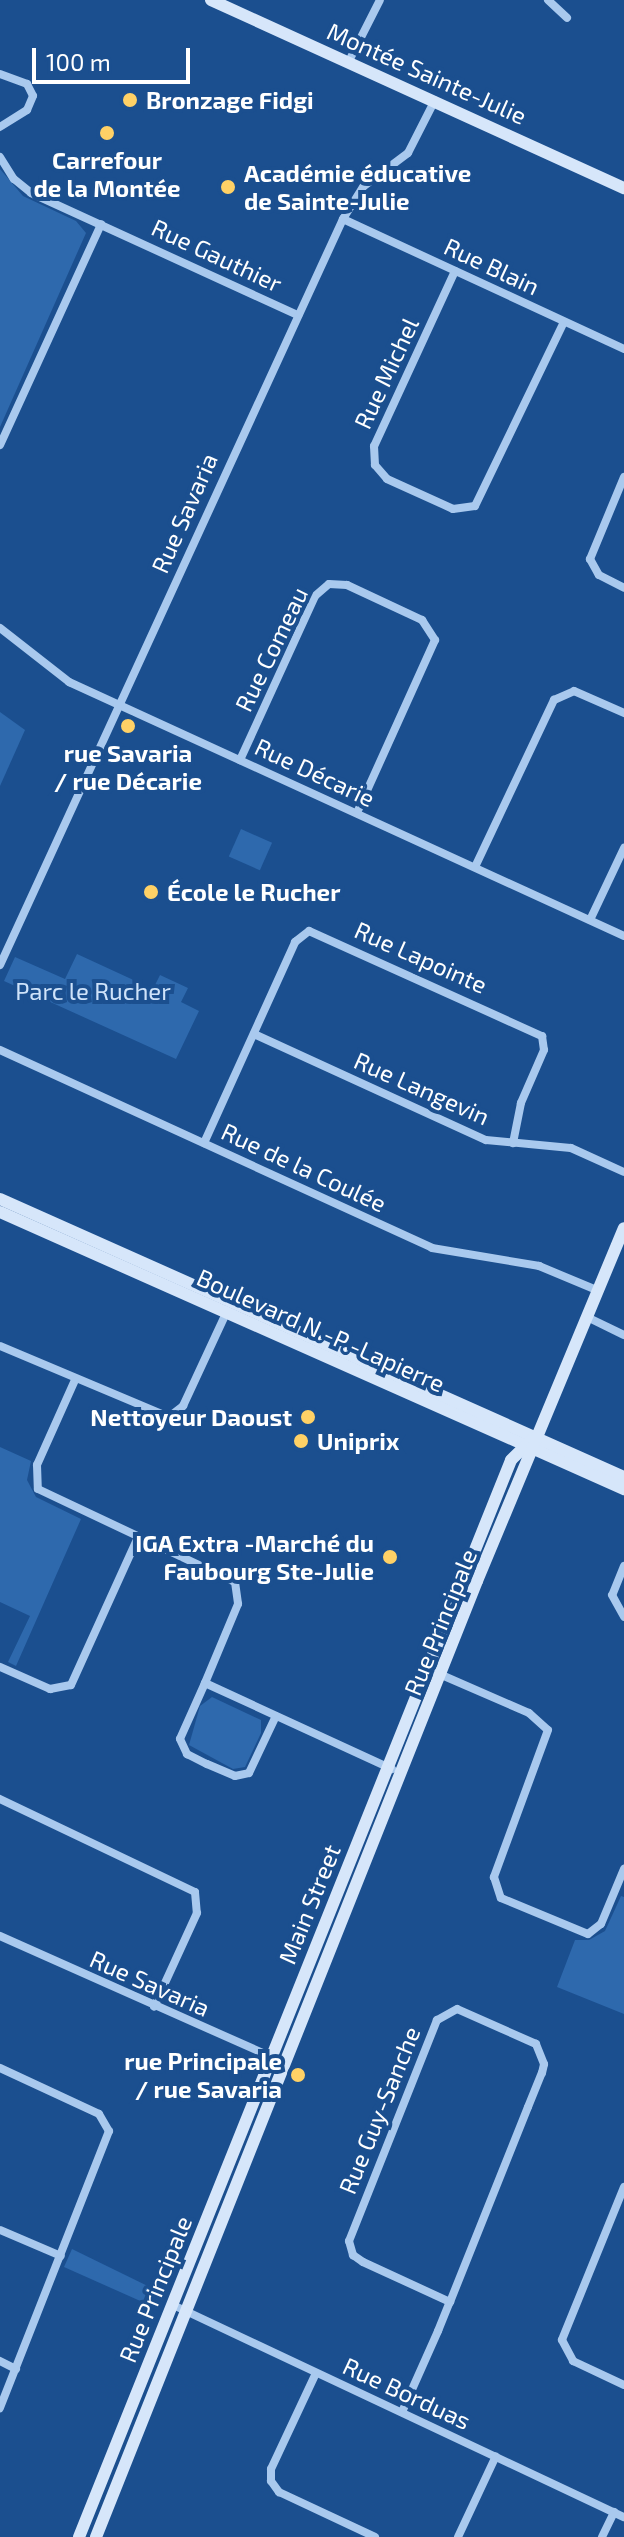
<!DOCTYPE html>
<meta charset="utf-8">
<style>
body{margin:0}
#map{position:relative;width:624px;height:2537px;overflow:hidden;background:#1b4f8f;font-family:"Exo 2",sans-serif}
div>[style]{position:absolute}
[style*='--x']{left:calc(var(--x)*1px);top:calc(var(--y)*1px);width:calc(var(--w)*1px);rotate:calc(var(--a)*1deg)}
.green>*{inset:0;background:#2e69ad;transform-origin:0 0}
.street>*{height:8px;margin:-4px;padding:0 4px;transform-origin:4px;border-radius:4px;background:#a9c9ee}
.secondary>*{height:12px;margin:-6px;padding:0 6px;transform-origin:6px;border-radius:6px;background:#d6e6fa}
.dots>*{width:22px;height:22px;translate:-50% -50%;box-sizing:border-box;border:4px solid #1b4f8f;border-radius:50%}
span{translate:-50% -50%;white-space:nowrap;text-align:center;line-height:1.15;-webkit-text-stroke:8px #1b4f8f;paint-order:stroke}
.street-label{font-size:24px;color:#fff}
.poi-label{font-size:24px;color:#fff;font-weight:700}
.left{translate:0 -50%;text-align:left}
.right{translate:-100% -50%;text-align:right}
.park-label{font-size:24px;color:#cfe3fa}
.scale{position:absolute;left:32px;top:48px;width:158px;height:36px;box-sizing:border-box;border:4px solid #fff;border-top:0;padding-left:10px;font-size:24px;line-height:28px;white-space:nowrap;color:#fff;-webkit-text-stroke:6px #1b4f8f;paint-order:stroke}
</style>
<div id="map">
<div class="green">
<i style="clip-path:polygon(0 169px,23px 196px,76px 221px,86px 233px,0 427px)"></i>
<i style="clip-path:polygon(0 712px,25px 730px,0 786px)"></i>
<i style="left:241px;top:829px;width:34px;height:30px;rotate:24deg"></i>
<i style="clip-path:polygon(77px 954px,153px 989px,160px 975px,188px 988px,181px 1002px,199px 1011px,176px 1059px,4px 981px,15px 957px,65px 979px)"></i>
<i style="clip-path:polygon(0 1447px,31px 1461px,27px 1480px,36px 1497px,81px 1519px,16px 1666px,8px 1662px,30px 1616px,0 1602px)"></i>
<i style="clip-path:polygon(212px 1697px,261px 1720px,261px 1733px,245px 1767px,233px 1769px,189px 1745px,200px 1706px)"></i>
<i style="clip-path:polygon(621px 1896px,624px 1897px,624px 2014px,557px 1987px,575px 1940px,589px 1940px,605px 1931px)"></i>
<i style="clip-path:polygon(72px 2249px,162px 2293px,156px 2308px,64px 2267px)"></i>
</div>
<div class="street">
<i style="--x:548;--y:0;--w:26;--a:43"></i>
<i style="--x:349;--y:61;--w:68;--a:-63.1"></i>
<i style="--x:0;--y:74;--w:29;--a:20"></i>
<i style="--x:27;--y:84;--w:13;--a:63"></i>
<i style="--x:33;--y:96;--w:15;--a:113"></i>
<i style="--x:27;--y:110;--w:32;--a:148"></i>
<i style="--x:0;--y:157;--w:26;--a:58"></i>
<i style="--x:14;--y:179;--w:22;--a:39"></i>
<i style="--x:31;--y:193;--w:294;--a:24.6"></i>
<i style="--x:343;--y:219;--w:310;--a:24.8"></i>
<i style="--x:455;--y:271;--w:193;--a:114.8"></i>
<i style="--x:374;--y:446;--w:19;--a:87"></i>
<i style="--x:375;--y:465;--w:18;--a:49"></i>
<i style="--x:387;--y:479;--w:72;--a:24.4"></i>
<i style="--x:453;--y:509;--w:22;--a:-8"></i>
<i style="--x:475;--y:506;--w:204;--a:-64.2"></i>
<i style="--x:0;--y:445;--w:243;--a:-65.4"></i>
<i style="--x:624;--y:477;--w:89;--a:112.5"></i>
<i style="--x:590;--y:559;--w:18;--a:61"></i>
<i style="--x:599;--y:575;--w:28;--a:27"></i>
<i style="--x:0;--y:628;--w:88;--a:38"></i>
<i style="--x:69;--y:682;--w:610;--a:24.59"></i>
<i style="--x:240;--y:760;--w:180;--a:-65.4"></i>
<i style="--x:315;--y:596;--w:18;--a:-41"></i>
<i style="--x:329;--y:584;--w:18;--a:3"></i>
<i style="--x:347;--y:585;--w:83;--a:25"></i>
<i style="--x:422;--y:620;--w:24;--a:57"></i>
<i style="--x:435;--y:640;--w:190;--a:114.3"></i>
<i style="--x:475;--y:867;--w:185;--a:-64.7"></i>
<i style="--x:554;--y:700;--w:22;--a:-24"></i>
<i style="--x:574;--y:691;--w:55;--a:23.7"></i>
<i style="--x:590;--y:920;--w:80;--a:-64.7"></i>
<i style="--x:0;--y:965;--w:821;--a:-65.31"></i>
<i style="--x:343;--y:219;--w:39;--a:-58"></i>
<i style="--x:364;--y:186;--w:55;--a:-36.9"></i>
<i style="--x:408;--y:153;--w:59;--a:-63"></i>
<i style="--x:254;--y:1034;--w:255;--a:24.6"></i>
<i style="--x:486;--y:1140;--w:85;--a:5.4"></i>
<i style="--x:571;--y:1148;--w:58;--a:24.4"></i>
<i style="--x:0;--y:1050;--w:475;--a:24.6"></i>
<i style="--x:432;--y:1248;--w:109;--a:9.5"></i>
<i style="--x:539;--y:1266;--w:65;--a:22.6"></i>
<i style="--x:204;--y:1143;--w:221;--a:-65.6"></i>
<i style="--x:295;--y:942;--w:18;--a:-38"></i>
<i style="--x:309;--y:931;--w:256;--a:24.3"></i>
<i style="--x:542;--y:1036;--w:14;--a:82"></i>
<i style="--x:544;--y:1050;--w:58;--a:113.5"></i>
<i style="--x:521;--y:1103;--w:41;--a:101.3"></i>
<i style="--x:589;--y:1318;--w:39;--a:26"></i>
<i style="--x:0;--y:1346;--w:183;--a:22.8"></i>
<i style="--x:169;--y:1417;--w:18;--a:-38"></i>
<i style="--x:183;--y:1406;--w:105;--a:-65.1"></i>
<i style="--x:75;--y:1380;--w:93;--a:114.1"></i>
<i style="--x:37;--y:1465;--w:24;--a:88"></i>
<i style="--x:38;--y:1489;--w:218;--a:25.3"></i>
<i style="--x:235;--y:1582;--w:22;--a:82"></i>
<i style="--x:238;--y:1604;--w:86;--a:112.7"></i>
<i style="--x:205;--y:1683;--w:206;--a:24.7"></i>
<i style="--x:624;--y:1566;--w:31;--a:112"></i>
<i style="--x:612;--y:1595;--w:25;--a:61"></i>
<i style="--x:0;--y:1667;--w:55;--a:23.7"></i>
<i style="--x:50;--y:1689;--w:21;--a:-11"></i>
<i style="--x:71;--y:1685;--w:162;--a:-65.6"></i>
<i style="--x:437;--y:1673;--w:100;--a:23.5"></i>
<i style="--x:529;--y:1713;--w:25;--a:42"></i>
<i style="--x:548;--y:1730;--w:157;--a:110.2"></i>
<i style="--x:494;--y:1877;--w:22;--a:72"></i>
<i style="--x:501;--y:1898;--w:94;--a:22.5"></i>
<i style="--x:588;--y:1934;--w:16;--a:-38"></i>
<i style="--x:601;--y:1924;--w:60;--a:-67.3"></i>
<i style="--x:205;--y:1683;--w:61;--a:114.1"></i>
<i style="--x:180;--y:1739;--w:17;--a:65"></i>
<i style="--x:187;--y:1754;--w:22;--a:27"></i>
<i style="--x:207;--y:1764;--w:30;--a:23"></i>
<i style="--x:235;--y:1776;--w:14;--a:-12"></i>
<i style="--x:249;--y:1773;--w:63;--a:-64.7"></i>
<i style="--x:0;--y:1799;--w:216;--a:25.5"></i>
<i style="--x:195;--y:1892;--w:21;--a:85"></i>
<i style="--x:197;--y:1913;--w:103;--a:114.6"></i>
<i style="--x:0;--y:1936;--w:312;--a:24"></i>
<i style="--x:0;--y:2068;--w:109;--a:24.9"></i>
<i style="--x:99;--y:2114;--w:20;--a:60"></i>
<i style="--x:109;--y:2131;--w:298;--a:111.5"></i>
<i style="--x:624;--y:2187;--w:165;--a:112.1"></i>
<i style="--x:562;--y:2340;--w:24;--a:62"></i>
<i style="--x:573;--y:2361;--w:56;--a:25.2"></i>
<i style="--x:0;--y:2230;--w:66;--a:23.1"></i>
<i style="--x:173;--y:2305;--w:498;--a:25.2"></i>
<i style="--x:0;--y:2361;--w:18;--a:27"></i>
<i style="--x:316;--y:2373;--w:106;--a:115.1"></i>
<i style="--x:271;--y:2469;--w:12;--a:90"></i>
<i style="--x:271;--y:2481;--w:14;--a:54"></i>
<i style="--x:279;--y:2492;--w:106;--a:25.1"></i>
<i style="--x:402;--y:2412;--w:89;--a:-66"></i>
<i style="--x:438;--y:2331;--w:31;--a:-68"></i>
<i style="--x:450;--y:2302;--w:210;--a:-68.2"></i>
<i style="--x:528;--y:2107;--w:37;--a:-68"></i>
<i style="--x:542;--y:2073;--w:9;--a:-77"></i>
<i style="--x:544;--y:2064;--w:22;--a:-112"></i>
<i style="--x:536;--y:2044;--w:86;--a:-156.1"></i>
<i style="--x:457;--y:2009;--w:23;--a:151"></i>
<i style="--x:437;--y:2020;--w:238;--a:111.7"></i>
<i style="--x:349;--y:2241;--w:15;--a:74"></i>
<i style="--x:353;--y:2255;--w:12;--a:35"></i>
<i style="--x:363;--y:2262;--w:96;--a:24.7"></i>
<i style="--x:458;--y:2537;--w:89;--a:-64.9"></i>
<i style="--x:602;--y:2537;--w:28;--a:-64"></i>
</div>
<div class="secondary">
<i style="--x:211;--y:0;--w:454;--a:24.5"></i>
<i style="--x:0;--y:1199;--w:683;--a:24.01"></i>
<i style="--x:0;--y:1212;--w:683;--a:23.94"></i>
<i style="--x:79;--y:2537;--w:1160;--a:-68.14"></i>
<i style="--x:511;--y:1460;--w:35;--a:-44"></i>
<i style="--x:96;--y:2537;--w:1029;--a:-68.27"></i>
<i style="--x:477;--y:1581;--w:382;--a:-67.4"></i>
</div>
<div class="dots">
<i style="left:130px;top:100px;background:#ffd166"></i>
<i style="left:107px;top:133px;background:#ffd166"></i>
<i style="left:228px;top:187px;background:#ffd166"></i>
<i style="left:128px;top:726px;background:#ffd166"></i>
<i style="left:151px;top:892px;background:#ffd166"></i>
<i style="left:308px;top:1417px;background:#ffd166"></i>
<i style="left:301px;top:1441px;background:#ffd166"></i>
<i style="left:390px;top:1557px;background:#ffd166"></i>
<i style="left:298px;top:2075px;background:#ffd166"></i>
</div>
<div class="street-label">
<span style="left:427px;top:73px;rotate:24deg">Montée Sainte-Julie</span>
<span style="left:217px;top:255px;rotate:25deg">Rue Gauthier</span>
<span style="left:492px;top:266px;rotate:25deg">Rue Blain</span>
<span style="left:386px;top:373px;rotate:-65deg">Rue Michel</span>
<span style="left:184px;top:513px;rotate:-66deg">Rue Savaria</span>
<span style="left:271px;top:649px;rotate:-64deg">Rue Comeau</span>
<span style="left:315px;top:772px;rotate:25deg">Rue Décarie</span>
<span style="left:421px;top:957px;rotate:24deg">Rue Lapointe</span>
<span style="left:422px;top:1088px;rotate:24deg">Rue Langevin</span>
<span style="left:304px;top:1167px;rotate:25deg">Rue de la Coulée</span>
<span style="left:321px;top:1330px;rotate:24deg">Boulevard N.-P.-Lapierre</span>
<span style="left:440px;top:1622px;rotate:-68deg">Rue Principale</span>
<span style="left:309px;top:1904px;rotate:-68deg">Main Street</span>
<span style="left:150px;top:1983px;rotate:24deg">Rue Savaria</span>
<span style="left:379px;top:2110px;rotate:-68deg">Rue Guy-Sanche</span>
<span style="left:155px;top:2289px;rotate:-68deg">Rue Principale</span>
<span style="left:407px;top:2393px;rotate:25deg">Rue Borduas</span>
</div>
<div class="poi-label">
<span class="left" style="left:146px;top:100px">Bronzage Fidgi</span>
<span style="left:107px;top:174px">Carrefour<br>de la Montée</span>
<span class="left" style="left:244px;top:187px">Académie éducative<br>de Sainte-Julie</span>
<span style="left:128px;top:767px">rue Savaria<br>/ rue Décarie</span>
<span class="left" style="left:167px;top:892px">École le Rucher</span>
<span class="right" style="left:292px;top:1417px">Nettoyeur Daoust</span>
<span class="left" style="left:317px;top:1441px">Uniprix</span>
<span class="right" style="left:374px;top:1557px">IGA Extra -Marché du<br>Faubourg Ste-Julie</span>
<span class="right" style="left:282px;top:2075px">rue Principale<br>/ rue Savaria</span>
</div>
<div class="park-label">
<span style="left:93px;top:991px">Parc le Rucher</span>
</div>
<div class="scale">100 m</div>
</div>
